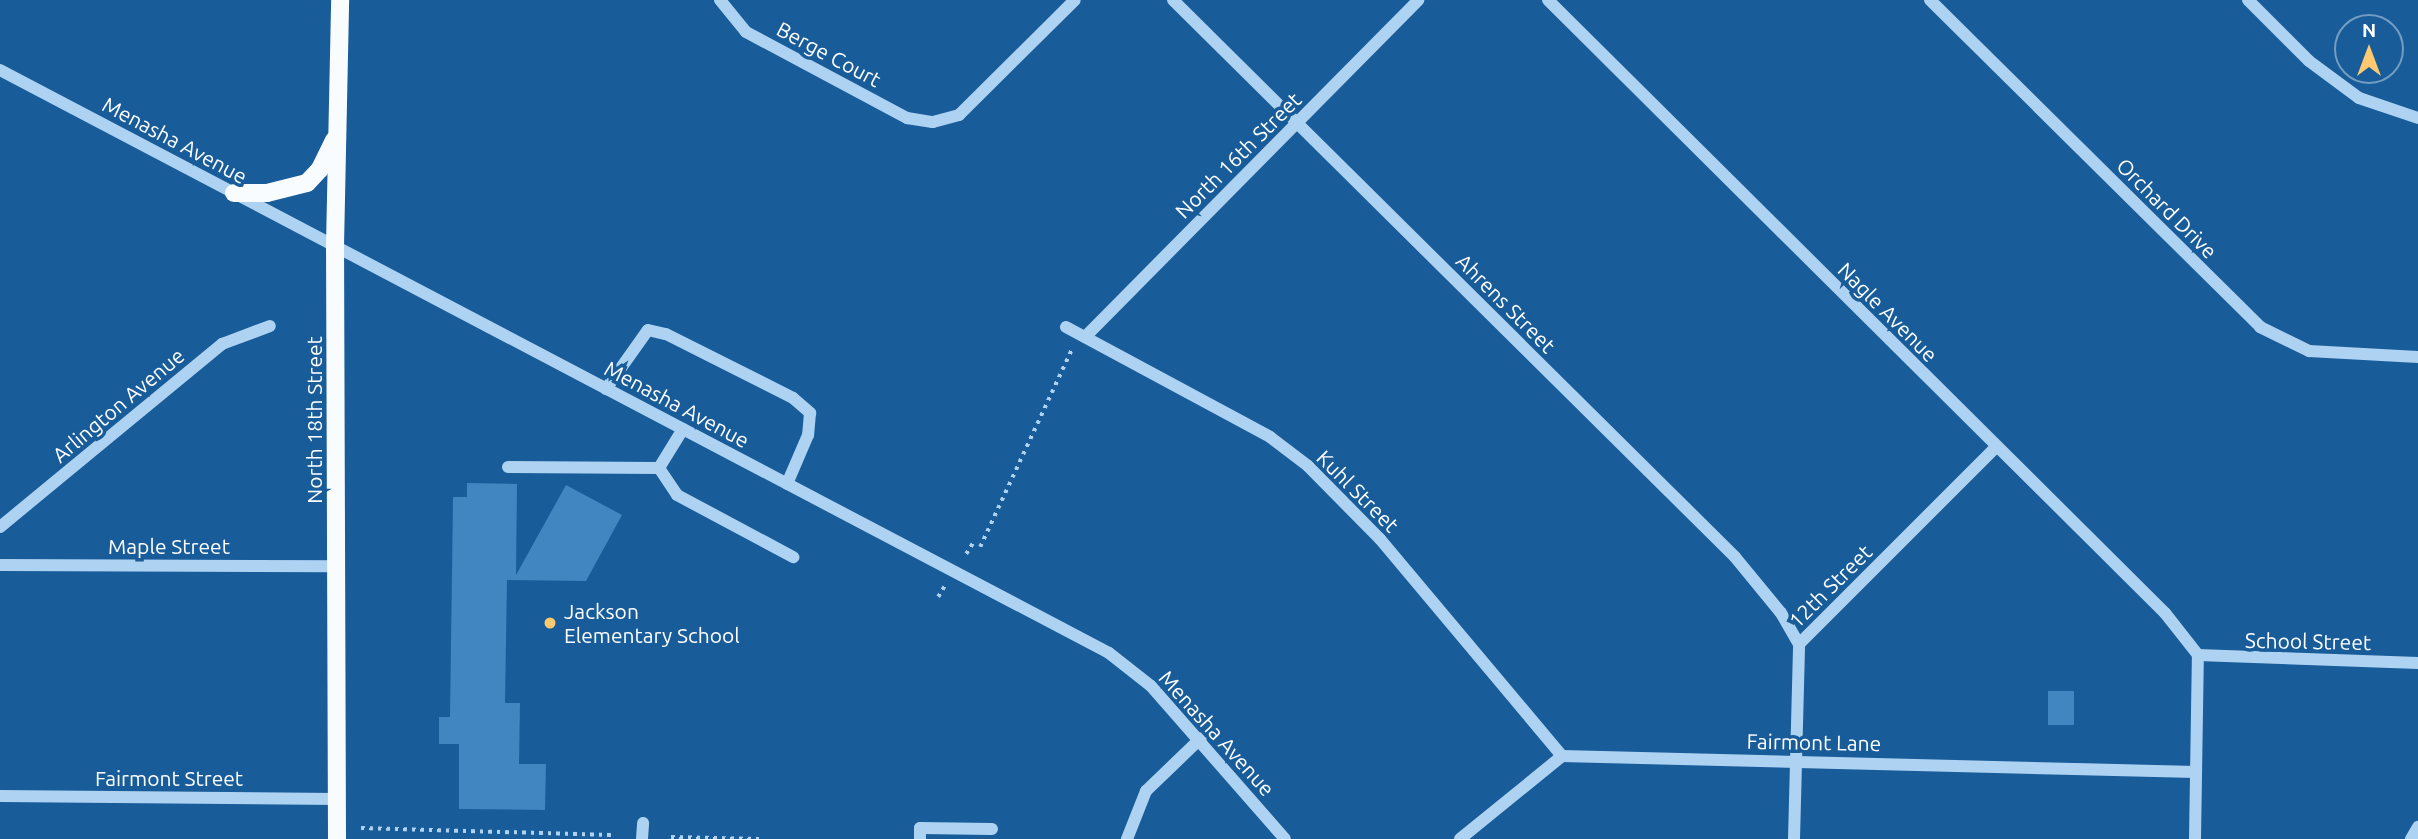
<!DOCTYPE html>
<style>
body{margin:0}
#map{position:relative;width:2418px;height:839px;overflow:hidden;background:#185c9a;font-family:Ubuntu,sans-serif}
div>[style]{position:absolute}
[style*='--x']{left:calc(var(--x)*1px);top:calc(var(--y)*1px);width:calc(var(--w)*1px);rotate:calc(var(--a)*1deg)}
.building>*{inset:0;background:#4185c1;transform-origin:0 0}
.path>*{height:3.5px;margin-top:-1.75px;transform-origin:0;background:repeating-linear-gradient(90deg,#aed2f1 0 3.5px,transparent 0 8.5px)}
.minor>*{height:12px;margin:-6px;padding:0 6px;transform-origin:6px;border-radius:6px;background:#aed2f1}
.major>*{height:18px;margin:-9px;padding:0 9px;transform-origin:9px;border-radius:9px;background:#f9fcff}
.dots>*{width:19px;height:19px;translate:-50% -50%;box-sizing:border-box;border:4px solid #185c9a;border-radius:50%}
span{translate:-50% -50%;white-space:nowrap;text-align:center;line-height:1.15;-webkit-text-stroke:7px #185c9a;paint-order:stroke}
.street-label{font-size:21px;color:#fff}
.poi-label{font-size:21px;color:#fff}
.left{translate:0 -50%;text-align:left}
.north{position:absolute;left:2334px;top:14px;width:70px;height:70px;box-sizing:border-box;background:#185c9a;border:2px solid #749dc2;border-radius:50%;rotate:0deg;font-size:19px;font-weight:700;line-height:28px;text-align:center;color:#fff}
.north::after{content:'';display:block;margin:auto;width:24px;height:32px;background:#ffca6f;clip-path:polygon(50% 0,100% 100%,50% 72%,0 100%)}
</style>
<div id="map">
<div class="building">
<i style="clip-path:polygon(467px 483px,517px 484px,516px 575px,566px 485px,622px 515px,586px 581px,507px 580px,505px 703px,520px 703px,519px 764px,546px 764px,545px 810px,459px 809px,459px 744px,439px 744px,439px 717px,450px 717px,453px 497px,467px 497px)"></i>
<i style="left:2048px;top:691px;width:26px;height:34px"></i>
</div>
<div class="path">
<i style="--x:980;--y:547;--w:218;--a:-65.1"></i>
<i style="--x:966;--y:554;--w:13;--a:-58"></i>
<i style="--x:938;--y:597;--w:12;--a:-59"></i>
<i style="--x:361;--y:828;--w:250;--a:1.6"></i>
<i style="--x:671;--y:837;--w:88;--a:1.3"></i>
</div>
<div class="minor">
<i style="--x:720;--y:0;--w:41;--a:50.9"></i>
<i style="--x:746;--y:32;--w:183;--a:28.1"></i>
<i style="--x:907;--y:118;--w:26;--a:9"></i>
<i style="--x:933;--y:122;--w:27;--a:-15"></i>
<i style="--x:959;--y:115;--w:163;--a:-44.8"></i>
<i style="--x:1173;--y:0;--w:791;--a:44.74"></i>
<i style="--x:1735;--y:557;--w:72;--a:50.6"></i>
<i style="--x:1781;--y:613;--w:36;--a:60"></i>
<i style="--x:1548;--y:0;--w:870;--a:44.81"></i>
<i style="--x:2165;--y:613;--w:53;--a:51.8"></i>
<i style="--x:1930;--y:0;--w:465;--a:44.7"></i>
<i style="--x:2260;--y:327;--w:55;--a:26.1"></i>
<i style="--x:2309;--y:351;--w:109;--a:3.2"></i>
<i style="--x:2248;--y:0;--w:86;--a:45"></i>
<i style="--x:2309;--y:61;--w:62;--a:36.5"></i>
<i style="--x:2359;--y:98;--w:62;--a:18.7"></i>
<i style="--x:0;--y:70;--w:1253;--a:27.73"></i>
<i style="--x:1109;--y:653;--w:53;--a:38.2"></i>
<i style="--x:1151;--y:686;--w:203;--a:48.8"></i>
<i style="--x:1066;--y:327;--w:232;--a:28.3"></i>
<i style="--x:1270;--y:437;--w:48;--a:37.3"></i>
<i style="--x:1308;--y:466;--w:103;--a:45.4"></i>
<i style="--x:1380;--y:539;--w:283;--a:50"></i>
<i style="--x:1085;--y:337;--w:474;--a:-45.3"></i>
<i style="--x:606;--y:389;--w:72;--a:-54.6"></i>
<i style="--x:648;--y:330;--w:18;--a:13"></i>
<i style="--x:666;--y:334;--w:142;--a:26.7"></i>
<i style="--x:793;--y:398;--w:23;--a:41"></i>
<i style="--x:810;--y:413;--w:22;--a:95"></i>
<i style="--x:808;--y:435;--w:53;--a:113.2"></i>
<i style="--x:683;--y:429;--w:46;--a:121.6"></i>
<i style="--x:659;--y:468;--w:32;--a:56"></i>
<i style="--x:677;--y:495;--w:132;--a:28.1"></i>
<i style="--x:508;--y:467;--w:151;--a:0.4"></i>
<i style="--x:0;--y:527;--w:288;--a:-39.5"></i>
<i style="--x:222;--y:344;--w:51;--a:-20.6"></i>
<i style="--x:0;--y:565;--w:338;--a:0.2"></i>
<i style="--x:2198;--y:655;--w:220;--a:2.1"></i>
<i style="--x:0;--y:796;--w:337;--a:0.5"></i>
<i style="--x:642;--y:839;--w:16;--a:-86"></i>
<i style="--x:920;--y:839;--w:11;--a:-90"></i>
<i style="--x:920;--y:828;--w:72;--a:0.8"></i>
<i style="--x:1127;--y:839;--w:52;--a:-68.4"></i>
<i style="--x:1146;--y:791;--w:76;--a:-43.9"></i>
<i style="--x:1460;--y:839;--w:132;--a:-39.1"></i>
<i style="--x:1562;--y:756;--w:634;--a:1.45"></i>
<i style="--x:1794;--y:839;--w:195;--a:-88.5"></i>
<i style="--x:1799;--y:644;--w:279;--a:-45"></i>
<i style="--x:2195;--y:839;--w:184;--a:-89.1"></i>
<i style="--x:2411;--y:839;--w:14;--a:-60"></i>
</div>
<div class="major">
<i style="--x:234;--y:193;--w:33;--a:0"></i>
<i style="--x:267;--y:193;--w:41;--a:-14"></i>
<i style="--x:307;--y:183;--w:19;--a:-47"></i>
<i style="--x:320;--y:169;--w:32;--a:-64"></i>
<i style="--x:337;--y:839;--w:593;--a:-90.19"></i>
<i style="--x:335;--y:246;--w:246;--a:-88.8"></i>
</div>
<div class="dots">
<i style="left:550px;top:623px;background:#ffca6f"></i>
</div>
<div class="street-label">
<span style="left:829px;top:54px;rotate:28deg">Berge Court</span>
<span style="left:175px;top:140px;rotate:28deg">Menasha Avenue</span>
<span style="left:1238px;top:155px;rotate:-45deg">North 16th Street</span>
<span style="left:2167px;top:208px;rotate:45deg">Orchard Drive</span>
<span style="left:1506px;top:303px;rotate:45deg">Ahrens Street</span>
<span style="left:1888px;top:312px;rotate:45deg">Nagle Avenue</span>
<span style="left:677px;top:404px;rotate:28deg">Menasha Avenue</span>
<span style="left:118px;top:405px;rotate:-40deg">Arlington Avenue</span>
<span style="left:314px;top:420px;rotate:-90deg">North 18th Street</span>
<span style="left:1358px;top:491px;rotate:45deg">Kuhl Street</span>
<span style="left:169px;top:546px">Maple Street</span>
<span style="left:1830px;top:586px;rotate:-45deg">12th Street</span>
<span style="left:2308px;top:641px;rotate:1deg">School Street</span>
<span style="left:1217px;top:733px;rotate:48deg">Menasha Avenue</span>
<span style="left:1814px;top:742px;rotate:1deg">Fairmont Lane</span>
<span style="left:169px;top:778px">Fairmont Street</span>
</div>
<div class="poi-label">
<span class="left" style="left:564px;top:623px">Jackson<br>Elementary School</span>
</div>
<div class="north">N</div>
</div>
